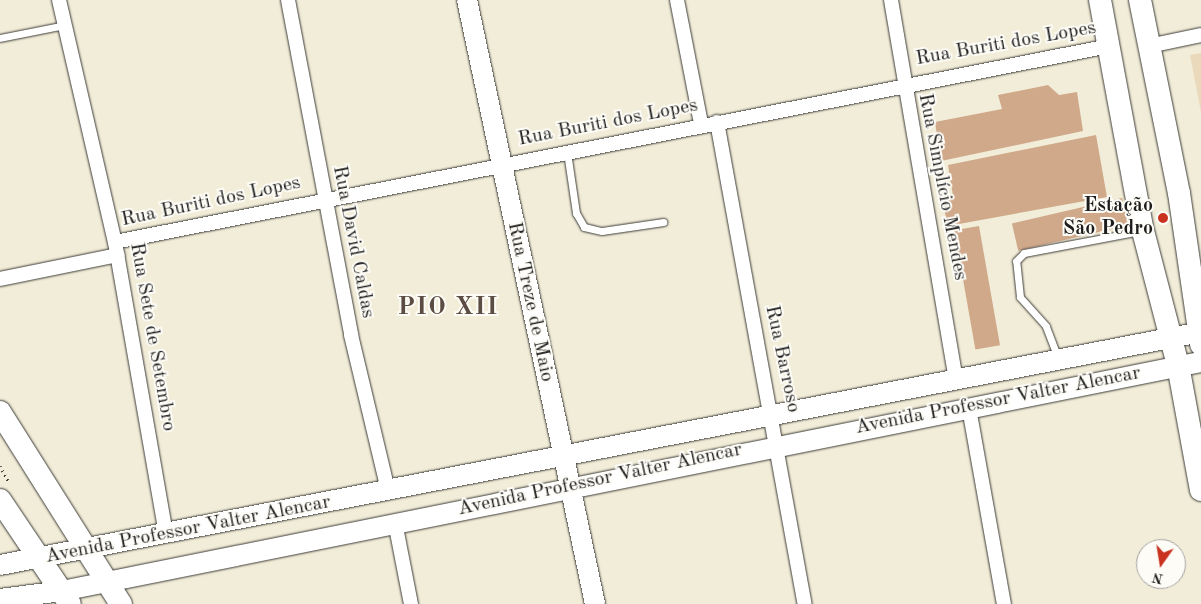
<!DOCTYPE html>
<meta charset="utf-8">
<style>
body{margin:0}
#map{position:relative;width:1201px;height:604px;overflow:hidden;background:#f2edd8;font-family:"Old Standard TT",serif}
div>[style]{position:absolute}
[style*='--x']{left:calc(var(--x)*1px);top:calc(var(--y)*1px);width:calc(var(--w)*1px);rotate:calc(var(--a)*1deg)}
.built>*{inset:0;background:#ead9ba}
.building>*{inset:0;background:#d0a98b;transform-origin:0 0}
.path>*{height:3px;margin-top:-1.5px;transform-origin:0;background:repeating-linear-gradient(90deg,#3c3b38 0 1px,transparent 0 5px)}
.roads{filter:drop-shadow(0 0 1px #3c3b38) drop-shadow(0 0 1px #3c3b38)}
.lane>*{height:7px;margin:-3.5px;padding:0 3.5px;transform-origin:3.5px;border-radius:3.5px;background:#fff}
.street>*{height:14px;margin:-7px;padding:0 7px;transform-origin:7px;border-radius:7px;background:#fff}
.secondary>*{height:20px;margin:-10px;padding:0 10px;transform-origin:10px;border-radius:10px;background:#fff}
.primary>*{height:22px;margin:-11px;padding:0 11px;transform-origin:11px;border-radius:11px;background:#fff}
.dots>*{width:14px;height:14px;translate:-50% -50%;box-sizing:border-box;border:2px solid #fdfcf7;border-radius:50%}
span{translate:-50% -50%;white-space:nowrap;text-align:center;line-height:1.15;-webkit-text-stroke:4px #fdfcf7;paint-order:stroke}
.street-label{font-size:20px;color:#1c1c1c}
.poi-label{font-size:20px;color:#1c1c1c;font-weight:700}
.right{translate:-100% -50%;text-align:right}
.district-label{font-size:25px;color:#5b4d43;font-weight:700;letter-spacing:1px}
.north{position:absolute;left:1136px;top:539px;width:50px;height:50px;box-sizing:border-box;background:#fdfcf7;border:1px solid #a3a29f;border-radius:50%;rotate:193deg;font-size:14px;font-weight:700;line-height:20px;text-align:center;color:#1c1c1c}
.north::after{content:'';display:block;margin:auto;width:18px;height:22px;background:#c8321e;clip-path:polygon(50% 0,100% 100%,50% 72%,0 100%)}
</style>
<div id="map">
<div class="built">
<i style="clip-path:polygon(1201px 53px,1201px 112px,1190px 55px)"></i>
</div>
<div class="building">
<i style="clip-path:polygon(1048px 85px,1059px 95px,1077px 92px,1083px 131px,941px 161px,935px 122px,1002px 109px,998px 95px)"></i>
<i style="clip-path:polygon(1096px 135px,1107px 197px,948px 226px,942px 200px,953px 196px,948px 165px)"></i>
<i style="left:1122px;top:198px;width:28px;height:113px;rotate:77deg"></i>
<i style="left:979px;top:226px;width:121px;height:25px;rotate:80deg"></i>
</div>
<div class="path">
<i style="--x:0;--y:466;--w:18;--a:61"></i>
</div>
<div class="roads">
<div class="lane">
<i style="--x:0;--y:38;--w:66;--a:-11.3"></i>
<i style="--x:567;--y:152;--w:62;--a:81.6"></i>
<i style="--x:576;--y:213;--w:16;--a:60"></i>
<i style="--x:584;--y:227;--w:18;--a:13"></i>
<i style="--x:602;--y:231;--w:62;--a:-8.4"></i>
<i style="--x:1058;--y:358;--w:34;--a:-111"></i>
<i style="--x:1046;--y:326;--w:39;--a:-132"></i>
<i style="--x:1020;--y:297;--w:36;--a:-96"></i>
<i style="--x:1016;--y:261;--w:11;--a:-45"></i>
<i style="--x:1024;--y:253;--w:118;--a:-10.7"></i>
</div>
<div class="street">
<i style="--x:59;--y:0;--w:248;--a:77"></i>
<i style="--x:115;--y:242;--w:297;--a:80.1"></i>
<i style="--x:288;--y:0;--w:341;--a:79.3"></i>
<i style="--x:351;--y:335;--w:159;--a:76.6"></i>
<i style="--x:677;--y:0;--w:126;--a:79"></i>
<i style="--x:891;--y:0;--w:387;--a:80.3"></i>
<i style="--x:1149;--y:46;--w:53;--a:-11.9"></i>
<i style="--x:717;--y:122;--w:490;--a:79.7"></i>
<i style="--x:115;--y:242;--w:1013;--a:-11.15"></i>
<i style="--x:0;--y:279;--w:120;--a:-11.5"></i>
<i style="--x:969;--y:408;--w:199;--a:79.9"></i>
<i style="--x:395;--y:522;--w:84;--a:79"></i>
</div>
<div class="secondary">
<i style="--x:467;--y:0;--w:617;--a:78.03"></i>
<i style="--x:0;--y:565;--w:1223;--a:-10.98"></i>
<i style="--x:0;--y:599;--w:63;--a:-7.4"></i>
<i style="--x:62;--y:591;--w:1162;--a:-11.37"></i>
</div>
<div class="primary">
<i style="--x:1100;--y:0;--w:235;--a:79.5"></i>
<i style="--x:1143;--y:231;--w:138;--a:75.4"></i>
<i style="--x:1178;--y:365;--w:127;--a:79.6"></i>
<i style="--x:1140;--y:0;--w:197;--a:78.6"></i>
<i style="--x:1179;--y:193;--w:153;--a:81.7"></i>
<i style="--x:0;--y:412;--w:227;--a:57.8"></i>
<i style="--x:0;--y:500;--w:125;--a:56.1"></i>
</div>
</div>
<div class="dots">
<i style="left:1163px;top:218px;background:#c8321e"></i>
</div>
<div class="street-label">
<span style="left:1006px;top:44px;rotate:-10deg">Rua Buriti dos Lopes</span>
<span style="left:608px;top:123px;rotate:-11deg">Rua Buriti dos Lopes</span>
<span style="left:942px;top:187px;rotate:79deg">Rua Simplício Mendes</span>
<span style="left:211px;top:202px;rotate:-12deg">Rua Buriti dos Lopes</span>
<span style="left:353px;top:242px;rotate:79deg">Rua David Caldas</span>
<span style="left:530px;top:302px;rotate:78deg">Rua Treze de Maio</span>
<span style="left:152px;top:337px;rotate:80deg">Rua Sete de Setembro</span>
<span style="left:782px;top:359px;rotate:78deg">Rua Barroso</span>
<span style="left:998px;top:401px;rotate:-11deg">Avenida Professor Valter Alencar</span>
<span style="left:600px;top:480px;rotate:-12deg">Avenida Professor Valter Alencar</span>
<span style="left:188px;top:530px;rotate:-11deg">Avenida Professor Valter Alencar</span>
</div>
<div class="poi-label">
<span class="right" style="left:1153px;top:218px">Estação<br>São Pedro</span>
</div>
<div class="district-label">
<span style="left:448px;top:308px">PIO XII</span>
</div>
<div class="north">N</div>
</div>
